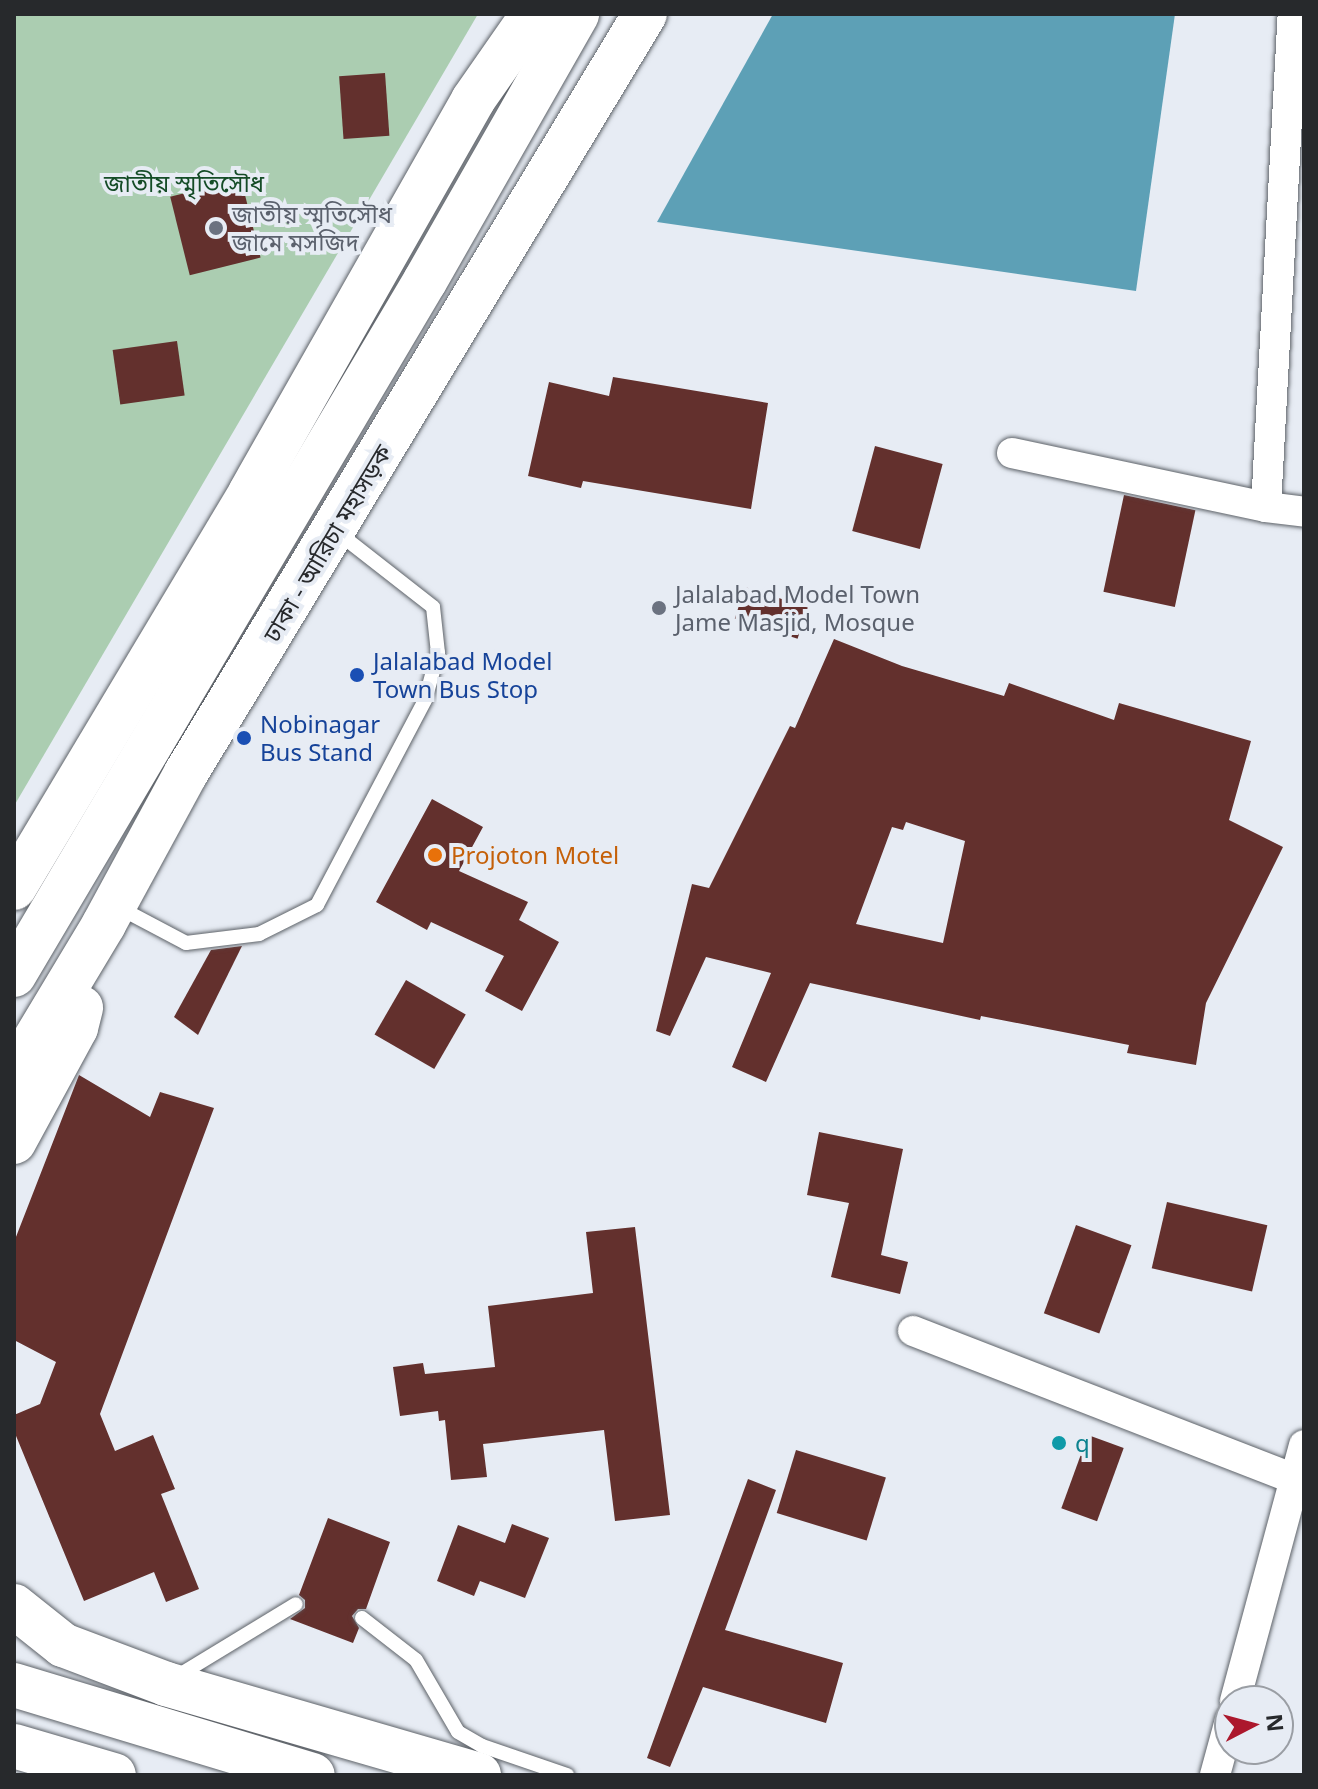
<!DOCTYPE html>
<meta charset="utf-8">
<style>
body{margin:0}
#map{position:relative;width:1318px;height:1789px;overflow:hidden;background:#e7ecf4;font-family:"Noto Sans","Noto Sans Bengali",sans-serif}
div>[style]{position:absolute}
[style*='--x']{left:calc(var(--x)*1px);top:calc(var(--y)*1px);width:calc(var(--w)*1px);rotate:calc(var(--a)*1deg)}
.green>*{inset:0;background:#abcdb1}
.water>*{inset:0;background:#5da0b6}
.building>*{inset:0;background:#63302d;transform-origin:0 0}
.roads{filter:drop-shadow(0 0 2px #5d6268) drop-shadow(0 0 2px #5d6268)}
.lane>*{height:14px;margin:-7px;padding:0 7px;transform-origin:7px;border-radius:7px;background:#fff}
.street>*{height:30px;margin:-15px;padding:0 15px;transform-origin:15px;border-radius:15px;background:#fff}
.highway>*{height:44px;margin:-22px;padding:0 22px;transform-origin:22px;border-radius:22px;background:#fff}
.dots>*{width:22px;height:22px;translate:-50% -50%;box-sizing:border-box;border:4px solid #e7ecf4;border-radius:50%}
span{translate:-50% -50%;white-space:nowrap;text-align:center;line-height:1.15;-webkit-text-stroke:8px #e7ecf4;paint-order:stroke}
.park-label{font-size:24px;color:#154c27}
.worship-label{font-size:24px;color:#5b616d}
.left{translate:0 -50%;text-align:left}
.street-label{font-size:24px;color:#27292c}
.transit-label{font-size:24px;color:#164399}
.food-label{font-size:24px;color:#c56008}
.culture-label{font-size:24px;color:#0d838f}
.frame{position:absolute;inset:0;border:16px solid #27292c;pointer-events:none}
.north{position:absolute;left:1214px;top:1685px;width:80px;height:80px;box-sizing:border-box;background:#e7ecf4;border:2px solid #9a9ea4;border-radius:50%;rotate:84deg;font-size:22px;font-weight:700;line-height:32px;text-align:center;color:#27292c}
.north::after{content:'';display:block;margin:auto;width:28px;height:36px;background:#ac182d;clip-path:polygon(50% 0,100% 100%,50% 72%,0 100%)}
</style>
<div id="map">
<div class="green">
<i style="clip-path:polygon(14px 14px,478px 14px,14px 806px)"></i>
</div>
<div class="water">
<i style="clip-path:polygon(773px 14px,1175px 14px,1136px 291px,657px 222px)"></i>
</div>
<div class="building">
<i style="left:385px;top:73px;width:63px;height:46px;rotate:86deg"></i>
<i style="left:241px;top:179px;width:81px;height:73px;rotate:76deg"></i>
<i style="left:177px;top:341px;width:55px;height:65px;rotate:82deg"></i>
<i style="clip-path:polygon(613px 377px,768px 403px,751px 509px,583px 481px,581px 488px,528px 476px,549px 382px,609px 396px)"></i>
<i style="left:875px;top:446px;width:70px;height:88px;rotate:15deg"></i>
<i style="left:1124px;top:495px;width:73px;height:99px;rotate:12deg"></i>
<i style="left:745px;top:587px;width:66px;height:33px;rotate:18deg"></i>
<i style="clip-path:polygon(evenodd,834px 639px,902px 666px,1004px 696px,1009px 683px,1114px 720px,1119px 703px,1251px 741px,1229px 820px,1283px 847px,1206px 1003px,1196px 1065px,1127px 1053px,1129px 1045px,981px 1016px,980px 1020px,810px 983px,766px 1082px,732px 1067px,771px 973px,706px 957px,670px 1036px,656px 1031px,692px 884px,709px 888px,790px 726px,795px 728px,834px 639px,906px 822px,965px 841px,943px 943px,856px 924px,892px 827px,903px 830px,906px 822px)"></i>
<i style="clip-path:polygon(432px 799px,483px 827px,459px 871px,528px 902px,519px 920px,559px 942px,522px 1011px,485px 991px,504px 956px,431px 922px,427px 930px,376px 902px)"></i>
<i style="clip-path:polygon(242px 946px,198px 1035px,174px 1017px,211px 950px)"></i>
<i style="left:406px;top:980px;width:69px;height:63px;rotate:30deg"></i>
<i style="clip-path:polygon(79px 1075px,150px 1117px,160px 1092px,214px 1108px,100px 1414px,115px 1451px,153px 1435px,175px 1489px,161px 1494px,199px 1589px,166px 1602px,154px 1572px,84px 1601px,14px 1431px,14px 1415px,40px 1404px,56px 1362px,14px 1340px,14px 1242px)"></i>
<i style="clip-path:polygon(819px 1132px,903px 1149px,881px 1255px,908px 1262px,900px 1294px,831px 1277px,849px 1203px,807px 1195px)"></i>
<i style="left:1167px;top:1202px;width:103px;height:68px;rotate:13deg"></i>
<i style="left:1076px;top:1225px;width:59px;height:94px;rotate:20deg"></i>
<i style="clip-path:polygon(635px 1227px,670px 1515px,615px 1521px,604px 1430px,483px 1444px,487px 1477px,451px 1480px,445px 1420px,439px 1421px,438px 1411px,400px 1416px,393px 1367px,423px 1363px,425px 1374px,495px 1367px,488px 1306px,593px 1293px,586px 1232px)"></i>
<i style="left:1088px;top:1435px;width:38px;height:78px;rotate:20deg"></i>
<i style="left:796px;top:1450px;width:94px;height:66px;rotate:17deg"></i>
<i style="clip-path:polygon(748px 1479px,776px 1490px,725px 1630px,843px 1663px,826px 1723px,703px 1687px,670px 1767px,647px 1758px)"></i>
<i style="clip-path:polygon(328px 1518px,390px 1542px,366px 1609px,358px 1609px,352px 1616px,359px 1628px,353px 1643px,290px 1619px,305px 1608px,305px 1600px,299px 1595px)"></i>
<i style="clip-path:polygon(512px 1524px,549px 1538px,525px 1598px,480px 1581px,474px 1596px,437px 1581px,458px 1525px,505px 1543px)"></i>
</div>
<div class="roads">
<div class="lane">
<i style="--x:118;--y:907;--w:77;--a:27.9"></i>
<i style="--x:186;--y:943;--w:74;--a:-7"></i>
<i style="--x:259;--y:934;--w:65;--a:-26.6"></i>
<i style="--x:317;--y:905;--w:232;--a:-62.2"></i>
<i style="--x:425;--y:700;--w:49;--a:-74.5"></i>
<i style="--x:438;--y:653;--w:46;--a:-96.2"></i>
<i style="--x:433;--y:607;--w:122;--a:-142"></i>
<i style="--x:362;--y:1618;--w:68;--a:37.9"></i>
<i style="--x:416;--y:1660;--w:83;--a:59.7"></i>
<i style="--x:458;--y:1732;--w:28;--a:30"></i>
<i style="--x:482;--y:1746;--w:90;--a:18.8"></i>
<i style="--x:176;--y:1677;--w:140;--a:-31.3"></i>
</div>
<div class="street">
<i style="--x:1012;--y:453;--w:260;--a:12"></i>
<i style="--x:1266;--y:507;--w:38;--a:7"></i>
<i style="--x:1266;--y:507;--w:494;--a:-86.9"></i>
<i style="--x:913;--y:1331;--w:410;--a:21.2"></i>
<i style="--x:1235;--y:1701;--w:265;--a:-74.9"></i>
<i style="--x:1215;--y:1775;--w:57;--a:-74.7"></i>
</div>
<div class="highway">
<i style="--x:14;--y:888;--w:460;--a:-59.1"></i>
<i style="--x:250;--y:493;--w:452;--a:-60.4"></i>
<i style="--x:473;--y:100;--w:105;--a:-55.1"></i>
<i style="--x:14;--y:975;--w:807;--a:-59.37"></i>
<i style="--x:425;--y:281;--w:307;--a:-60.3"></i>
<i style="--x:14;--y:1074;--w:175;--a:-59"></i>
<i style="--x:104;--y:924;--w:172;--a:-61.5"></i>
<i style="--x:186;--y:773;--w:887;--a:-58.84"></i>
<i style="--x:14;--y:1142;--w:130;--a:-61.5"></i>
<i style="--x:76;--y:1028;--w:21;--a:-76"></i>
<i style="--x:14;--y:1606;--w:63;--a:38.5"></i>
<i style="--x:63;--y:1645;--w:110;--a:20.7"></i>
<i style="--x:166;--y:1684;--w:326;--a:16.2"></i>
<i style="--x:14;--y:1685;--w:312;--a:16.8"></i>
<i style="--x:14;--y:1746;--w:104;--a:16.2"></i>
</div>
</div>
<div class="dots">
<i style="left:216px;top:228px;background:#6b7280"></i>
<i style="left:659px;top:608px;background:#6b7280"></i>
<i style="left:357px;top:675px;background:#1a4fb4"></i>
<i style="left:244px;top:738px;background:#1a4fb4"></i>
<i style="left:435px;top:855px;background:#e8710a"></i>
<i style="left:1059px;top:1443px;background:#0f9aa8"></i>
</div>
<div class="park-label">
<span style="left:184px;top:183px">জাতীয় স্মৃতিসৌধ</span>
</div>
<div class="worship-label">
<span class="left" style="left:232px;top:228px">জাতীয় স্মৃতিসৌধ<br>জামে মসজিদ</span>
<span class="left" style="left:675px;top:608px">Jalalabad Model Town<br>Jame Masjid, Mosque</span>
</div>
<div class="street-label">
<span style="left:327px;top:543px;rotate:-59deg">ঢাকা - আরিচা মহাসড়ক</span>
</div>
<div class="transit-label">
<span class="left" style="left:373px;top:675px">Jalalabad Model<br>Town Bus Stop</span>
<span class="left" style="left:260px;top:738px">Nobinagar<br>Bus Stand</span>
</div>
<div class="food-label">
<span class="left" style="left:451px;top:855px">Projoton Motel</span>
</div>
<div class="culture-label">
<span class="left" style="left:1075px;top:1443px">q</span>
</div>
<div class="frame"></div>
<div class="north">N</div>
</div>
